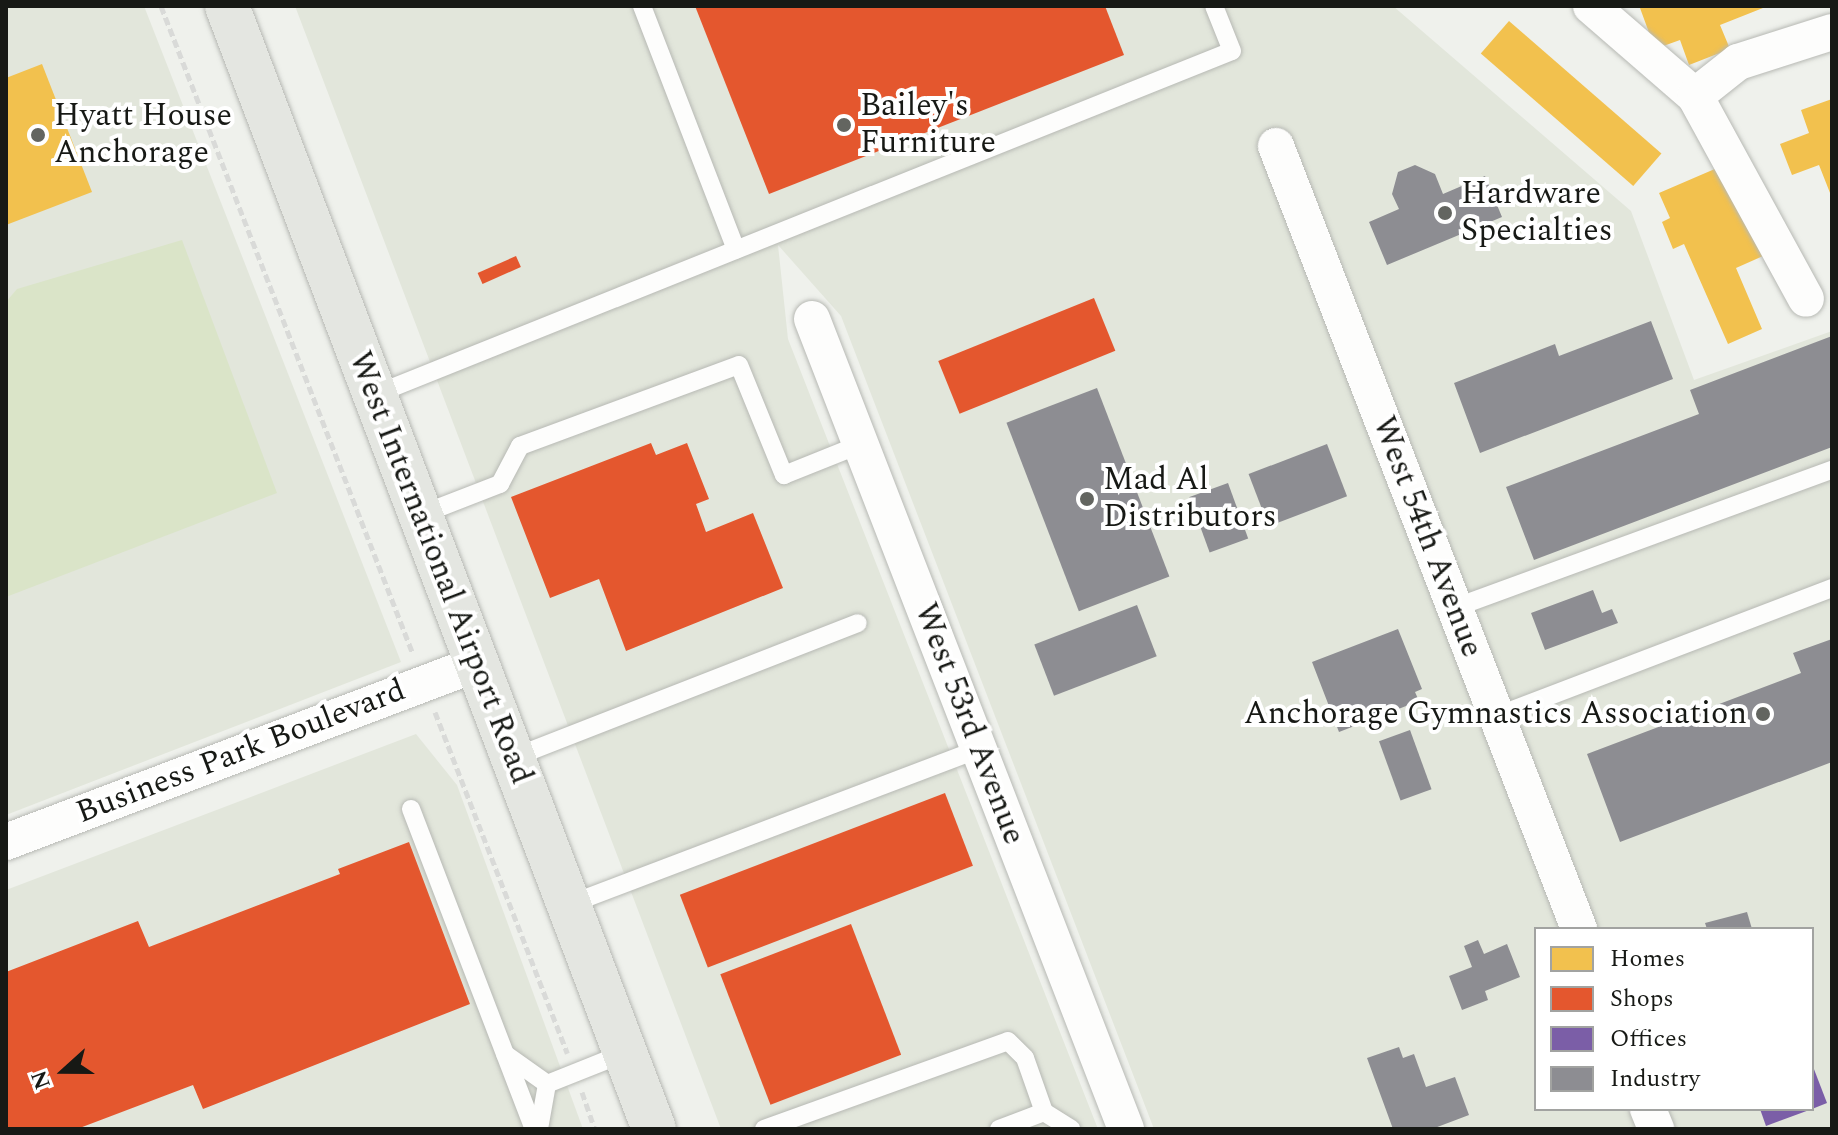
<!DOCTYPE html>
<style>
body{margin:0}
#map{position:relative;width:1838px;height:1135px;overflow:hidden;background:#eff1ec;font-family:Spectral,serif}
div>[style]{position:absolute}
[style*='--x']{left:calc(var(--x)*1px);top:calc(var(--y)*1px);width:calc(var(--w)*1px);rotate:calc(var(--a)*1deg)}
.built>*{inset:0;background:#e2e6db}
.green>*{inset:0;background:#dae4c8}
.homes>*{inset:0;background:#f2c14e;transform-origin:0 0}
.shops>*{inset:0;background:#e4572e;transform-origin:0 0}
.offices>*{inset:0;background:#7b5ea7}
.industry>*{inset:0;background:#8d8d92;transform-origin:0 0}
.path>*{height:5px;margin-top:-2.5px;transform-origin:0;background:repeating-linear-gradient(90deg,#d9dad8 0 8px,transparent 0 12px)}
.roads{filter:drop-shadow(0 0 2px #b7b9b4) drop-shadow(0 0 2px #b7b9b4)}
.lane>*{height:18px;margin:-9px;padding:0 9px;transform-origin:9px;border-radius:9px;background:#fdfdfc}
.street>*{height:36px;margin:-18px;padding:0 18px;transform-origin:18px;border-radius:18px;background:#fdfdfc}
.primary>*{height:44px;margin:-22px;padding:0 22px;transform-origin:22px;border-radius:22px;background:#e4e6e1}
.dots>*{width:22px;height:22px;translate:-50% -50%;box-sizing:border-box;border:4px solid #fff;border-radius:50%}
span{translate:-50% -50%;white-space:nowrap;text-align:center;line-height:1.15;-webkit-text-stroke:8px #fff;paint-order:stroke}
.poi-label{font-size:32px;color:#171915}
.left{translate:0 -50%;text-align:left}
.right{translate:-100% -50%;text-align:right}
.street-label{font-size:32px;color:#171915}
.frame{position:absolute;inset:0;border:8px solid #171915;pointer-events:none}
.legend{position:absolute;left:1534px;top:927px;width:280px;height:184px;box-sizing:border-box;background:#fff;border:2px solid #a2a3a1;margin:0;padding:10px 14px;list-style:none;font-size:24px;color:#171915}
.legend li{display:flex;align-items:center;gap:16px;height:40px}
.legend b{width:40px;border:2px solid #a2a3a1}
.north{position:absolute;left:24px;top:1031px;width:80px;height:80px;-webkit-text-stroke:6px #fff;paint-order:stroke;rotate:249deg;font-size:22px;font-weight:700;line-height:32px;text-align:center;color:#171915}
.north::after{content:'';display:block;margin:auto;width:28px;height:36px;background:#171915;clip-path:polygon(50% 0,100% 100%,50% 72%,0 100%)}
</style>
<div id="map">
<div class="built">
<i style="clip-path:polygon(6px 6px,144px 6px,401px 662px,6px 815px)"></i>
<i style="clip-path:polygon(evenodd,295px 6px,1393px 6px,1631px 211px,1694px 380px,1832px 331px,1832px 1129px,1154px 1129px,841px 316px,778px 245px,788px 339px,1098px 1129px,721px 1129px,295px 6px,1536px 929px,1812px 929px,1812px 1109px,1536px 1109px,1536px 929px)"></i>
<i style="clip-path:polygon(416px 734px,457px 785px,583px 1129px,6px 1129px,6px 890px)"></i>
</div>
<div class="green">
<i style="clip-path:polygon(182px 240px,277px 493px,6px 597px,6px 302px,17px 289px)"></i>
</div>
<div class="homes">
<i style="clip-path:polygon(1768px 6px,1720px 25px,1730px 49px,1689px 65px,1680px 40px,1655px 49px,1640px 8px)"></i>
<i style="left:1509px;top:21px;width:202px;height:43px;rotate:41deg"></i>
<i style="clip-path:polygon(42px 64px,92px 192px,6px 225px,6px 78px)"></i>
<i style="clip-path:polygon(1832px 99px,1832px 198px,1819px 165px,1792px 175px,1780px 144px,1809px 133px,1801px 110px)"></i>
<i style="clip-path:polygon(1724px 165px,1763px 256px,1736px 268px,1762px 329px,1728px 344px,1684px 244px,1673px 249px,1662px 222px,1670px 218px,1659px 193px)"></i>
</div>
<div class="shops">
<i style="clip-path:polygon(695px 6px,1105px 6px,1124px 55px,769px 194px)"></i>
<i style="left:516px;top:256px;width:12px;height:42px;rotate:66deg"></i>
<i style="left:1094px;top:298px;width:57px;height:168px;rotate:68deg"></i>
<i style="clip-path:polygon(651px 443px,656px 455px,687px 443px,709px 499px,696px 504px,706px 532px,753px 513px,783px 588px,626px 651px,599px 579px,550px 598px,511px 497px)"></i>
<i style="left:945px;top:793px;width:78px;height:284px;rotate:69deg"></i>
<i style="clip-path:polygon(409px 842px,470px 1004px,203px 1109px,193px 1085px,77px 1129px,6px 1129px,6px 972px,138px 921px,149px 947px,340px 874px,338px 869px)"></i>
<i style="left:851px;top:924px;width:140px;height:140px;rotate:69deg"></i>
</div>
<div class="offices">
<i style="clip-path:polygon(1812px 1064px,1827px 1103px,1812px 1109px)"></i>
<i style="clip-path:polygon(1760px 1109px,1812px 1109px,1766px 1126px)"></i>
</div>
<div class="industry">
<i style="clip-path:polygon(1415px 165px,1435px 174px,1443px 194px,1485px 176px,1502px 217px,1387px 265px,1369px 222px,1399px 209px,1392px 194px,1398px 172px)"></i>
<i style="clip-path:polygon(1651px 321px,1673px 379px,1480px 453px,1454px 383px,1555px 344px,1559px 356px)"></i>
<i style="clip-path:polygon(1832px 336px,1832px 447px,1534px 560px,1506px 487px,1699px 414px,1690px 390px)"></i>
<i style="left:1097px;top:388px;width:202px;height:97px;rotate:69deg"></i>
<i style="left:1327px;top:444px;width:56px;height:84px;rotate:69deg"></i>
<i style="left:1228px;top:483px;width:59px;height:41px;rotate:70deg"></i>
<i style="clip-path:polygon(1593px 590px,1602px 613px,1612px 609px,1618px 623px,1545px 650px,1531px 613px)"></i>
<i style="left:1137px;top:605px;width:55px;height:110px;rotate:69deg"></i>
<i style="clip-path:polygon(1398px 629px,1422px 689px,1415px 692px,1419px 701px,1339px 732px,1312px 662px)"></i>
<i style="clip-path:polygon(1832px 639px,1832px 762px,1620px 842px,1587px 754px,1801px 673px,1793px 653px)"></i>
<i style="left:1410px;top:730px;width:63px;height:33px;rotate:70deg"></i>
<i style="clip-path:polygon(1747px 912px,1752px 929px,1707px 929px,1705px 923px)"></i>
<i style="clip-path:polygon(1478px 940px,1484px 954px,1507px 944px,1520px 977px,1485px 991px,1488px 1000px,1462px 1010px,1449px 976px,1472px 967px,1464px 946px)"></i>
<i style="clip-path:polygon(1399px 1047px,1403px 1058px,1414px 1054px,1426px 1087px,1455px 1077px,1469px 1115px,1432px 1129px,1393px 1129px,1367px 1058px)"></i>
</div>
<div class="path">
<i style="--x:161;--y:6;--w:695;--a:68.75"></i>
<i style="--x:435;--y:712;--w:366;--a:68.8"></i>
<i style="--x:582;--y:1092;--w:39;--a:71"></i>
</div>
<div class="roads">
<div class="lane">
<i style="--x:642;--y:6;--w:261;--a:68.9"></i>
<i style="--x:374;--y:395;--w:924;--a:-21.85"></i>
<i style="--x:1232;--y:51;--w:48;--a:-111.8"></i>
<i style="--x:420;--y:515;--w:86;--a:-21.2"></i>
<i style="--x:500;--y:484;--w:43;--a:-62.2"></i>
<i style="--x:520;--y:446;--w:233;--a:-20.3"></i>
<i style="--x:739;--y:365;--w:119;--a:67.8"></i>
<i style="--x:784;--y:475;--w:83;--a:-21.9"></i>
<i style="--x:1454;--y:608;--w:402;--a:-20.1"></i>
<i style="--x:1497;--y:716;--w:359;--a:-20.9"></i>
<i style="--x:512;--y:758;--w:371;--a:-21.3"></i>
<i style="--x:411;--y:809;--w:343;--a:69"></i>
<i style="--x:568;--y:905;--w:440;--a:-20.8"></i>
<i style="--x:505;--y:1054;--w:52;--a:35.5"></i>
<i style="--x:547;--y:1084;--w:84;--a:-21.7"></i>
<i style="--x:1044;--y:1112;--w:32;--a:32"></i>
<i style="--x:539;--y:1129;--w:46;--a:-79.9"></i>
<i style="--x:764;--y:1129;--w:259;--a:-19.8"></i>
<i style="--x:1008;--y:1041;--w:24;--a:45"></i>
<i style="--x:1025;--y:1058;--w:57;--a:70.6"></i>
<i style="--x:1044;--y:1112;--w:48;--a:159.3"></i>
</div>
<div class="street">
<i style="--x:1591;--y:6;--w:138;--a:40.9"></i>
<i style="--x:1695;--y:96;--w:231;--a:61.3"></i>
<i style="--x:1695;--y:96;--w:55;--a:-38.3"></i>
<i style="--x:1738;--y:62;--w:99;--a:-17.7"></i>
<i style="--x:1276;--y:146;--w:840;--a:68.84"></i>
<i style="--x:812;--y:319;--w:869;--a:68.81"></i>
<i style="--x:6;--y:842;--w:503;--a:-20.74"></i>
<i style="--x:1648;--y:1109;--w:22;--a:68"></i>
</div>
<div class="primary">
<i style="--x:227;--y:6;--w:1201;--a:69.18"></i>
</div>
</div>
<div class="dots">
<i style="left:844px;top:125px;background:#636560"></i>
<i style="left:38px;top:135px;background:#636560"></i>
<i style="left:1445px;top:213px;background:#636560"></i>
<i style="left:1087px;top:499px;background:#636560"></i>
<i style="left:1763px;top:714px;background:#636560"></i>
</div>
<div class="poi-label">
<span class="left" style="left:860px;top:125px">Bailey's<br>Furniture</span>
<span class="left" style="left:54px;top:135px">Hyatt House<br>Anchorage</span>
<span class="left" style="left:1461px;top:213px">Hardware<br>Specialties</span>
<span class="left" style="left:1103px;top:499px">Mad Al<br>Distributors</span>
<span class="right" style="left:1747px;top:714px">Anchorage Gymnastics Association</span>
</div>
<div class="street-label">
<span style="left:1427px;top:537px;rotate:69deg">West 54th Avenue</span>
<span style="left:440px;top:568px;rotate:69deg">West International Airport Road</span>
<span style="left:969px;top:724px;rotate:69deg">West 53rd Avenue</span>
<span style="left:241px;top:752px;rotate:-21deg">Business Park Boulevard</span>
</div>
<div class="frame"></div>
<ul class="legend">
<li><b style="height:22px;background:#f2c14e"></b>Homes</li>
<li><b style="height:22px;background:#e4572e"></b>Shops</li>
<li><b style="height:22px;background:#7b5ea7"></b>Offices</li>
<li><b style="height:22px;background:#8d8d92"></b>Industry</li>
</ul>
<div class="north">N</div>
</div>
